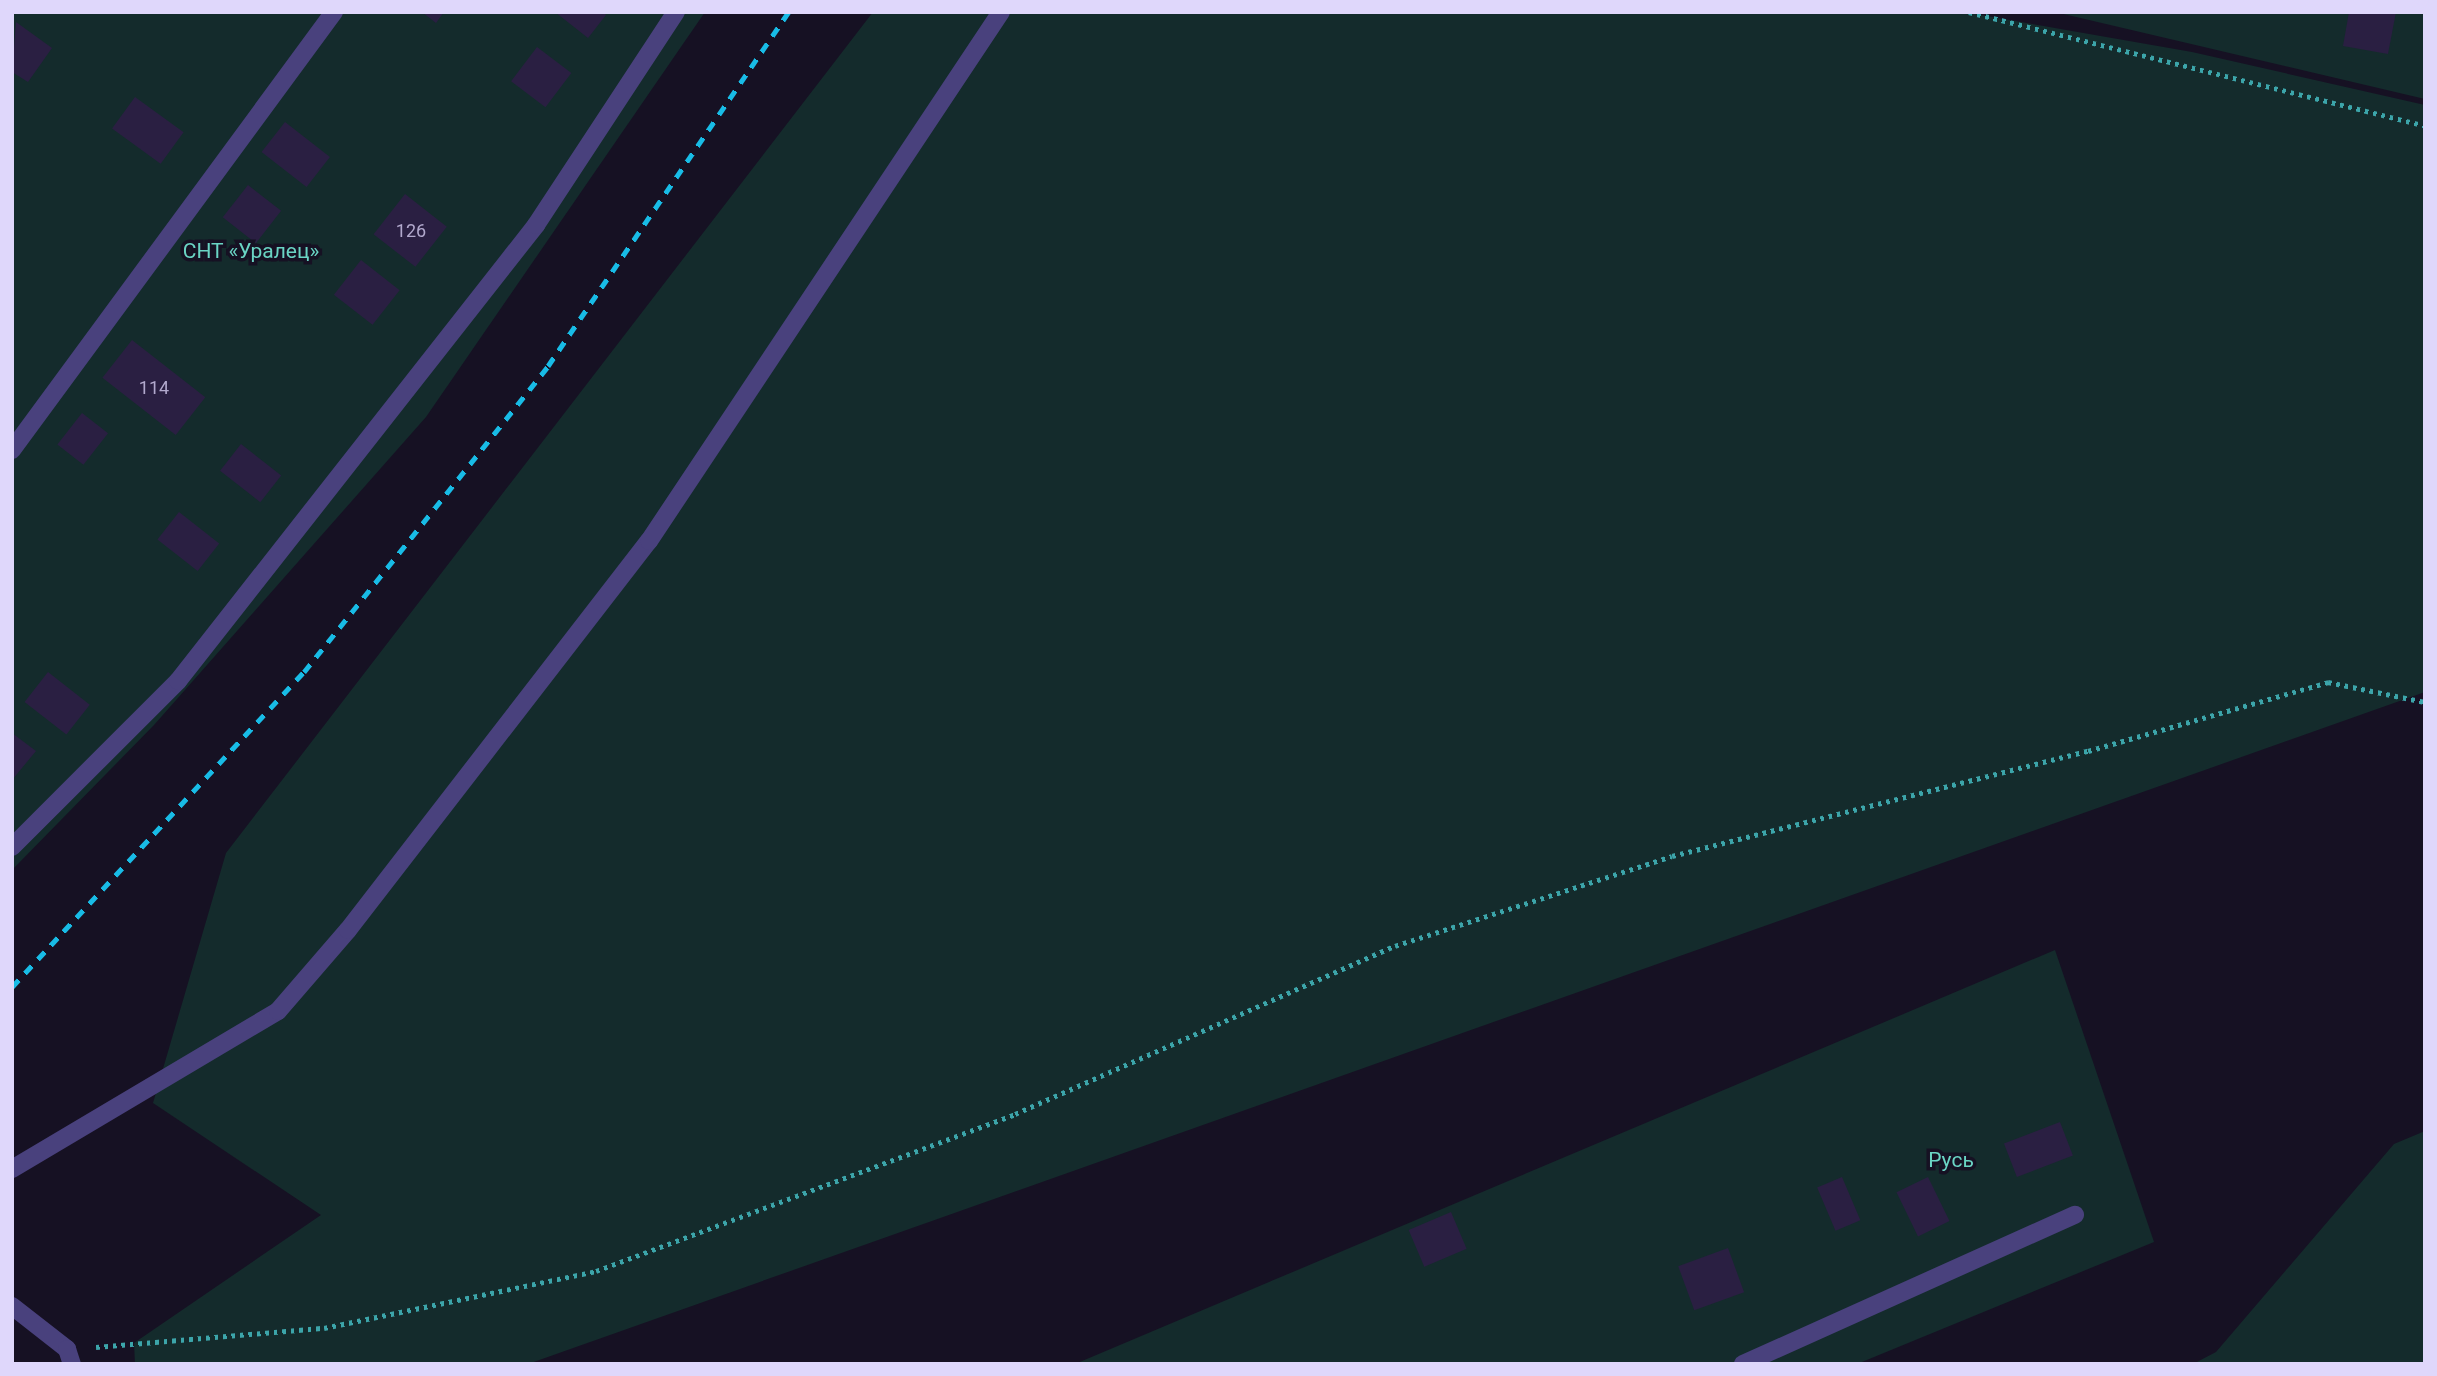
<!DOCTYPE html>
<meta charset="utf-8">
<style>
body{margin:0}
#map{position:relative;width:2437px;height:1376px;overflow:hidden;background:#161123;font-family:Roboto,sans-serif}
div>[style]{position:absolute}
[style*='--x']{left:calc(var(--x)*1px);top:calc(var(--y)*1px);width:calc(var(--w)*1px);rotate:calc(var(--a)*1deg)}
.green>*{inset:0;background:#142b2c}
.building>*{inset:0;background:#2a1f42;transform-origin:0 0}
.path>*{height:4.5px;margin-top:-2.25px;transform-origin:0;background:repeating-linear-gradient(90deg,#3ca5aa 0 3.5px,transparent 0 8.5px)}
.lane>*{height:18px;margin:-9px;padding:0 9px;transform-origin:9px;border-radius:9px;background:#49417d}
.street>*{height:18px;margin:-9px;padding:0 9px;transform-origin:9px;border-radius:9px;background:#49417d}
.rail>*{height:5px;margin-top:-2.5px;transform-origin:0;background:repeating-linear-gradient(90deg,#18bce6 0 10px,transparent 0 19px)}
span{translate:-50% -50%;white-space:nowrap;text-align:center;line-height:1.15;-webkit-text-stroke:7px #161123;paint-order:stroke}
.number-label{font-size:18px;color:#b2a9cd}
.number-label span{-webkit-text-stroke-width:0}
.park-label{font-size:21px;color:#6ad4c4}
.frame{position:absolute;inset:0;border:14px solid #dfd7fb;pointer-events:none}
</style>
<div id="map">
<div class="green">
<i style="clip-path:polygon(12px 12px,705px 12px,426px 417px,154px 725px,12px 870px)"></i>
<i style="clip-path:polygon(873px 12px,1964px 12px,2192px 52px,2425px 105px,2425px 692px,528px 1364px,135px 1364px,134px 1343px,321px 1215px,153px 1103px,226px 853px)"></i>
<i style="clip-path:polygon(2055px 12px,2425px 12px,2425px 99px)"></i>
<i style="clip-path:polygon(2055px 950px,2154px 1242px,1857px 1364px,1075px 1364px)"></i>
<i style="clip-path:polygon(2425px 1131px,2425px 1364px,2193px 1364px,2216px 1352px,2394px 1144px)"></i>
</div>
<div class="building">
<i style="clip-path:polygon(422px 12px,444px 12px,436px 23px)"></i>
<i style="clip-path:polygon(555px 12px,603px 12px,606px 15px,588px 38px)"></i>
<i style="clip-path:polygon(2349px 12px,2396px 12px,2388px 54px,2343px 46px)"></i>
<i style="clip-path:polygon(16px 22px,52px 48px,28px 82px,12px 72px)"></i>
<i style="left:537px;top:47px;width:43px;height:43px;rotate:37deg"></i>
<i style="left:135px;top:97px;width:60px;height:39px;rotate:36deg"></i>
<i style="left:285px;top:122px;width:57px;height:38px;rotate:38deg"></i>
<i style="left:248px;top:185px;width:42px;height:41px;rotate:38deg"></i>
<i style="left:405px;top:194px;width:53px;height:51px;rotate:38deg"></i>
<i style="left:361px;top:260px;width:49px;height:44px;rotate:38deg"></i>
<i style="left:132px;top:340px;width:93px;height:48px;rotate:38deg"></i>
<i style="left:82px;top:413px;width:33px;height:40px;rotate:38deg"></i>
<i style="left:241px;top:444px;width:51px;height:34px;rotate:38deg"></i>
<i style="left:179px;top:512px;width:51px;height:35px;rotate:38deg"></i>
<i style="left:48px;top:672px;width:53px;height:38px;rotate:38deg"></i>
<i style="clip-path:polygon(12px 733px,36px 751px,12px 780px)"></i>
<i style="left:2060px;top:1122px;width:36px;height:60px;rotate:69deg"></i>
<i style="left:1842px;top:1177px;width:47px;height:27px;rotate:67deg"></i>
<i style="left:1928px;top:1177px;width:49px;height:35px;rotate:64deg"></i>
<i style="left:1451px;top:1212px;width:40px;height:46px;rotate:67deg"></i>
<i style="left:1728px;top:1248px;width:47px;height:53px;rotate:70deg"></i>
</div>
<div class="path">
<i style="--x:1969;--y:12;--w:470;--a:14"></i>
<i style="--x:96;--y:1347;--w:229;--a:-4.8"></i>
<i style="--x:324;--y:1328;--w:278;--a:-11.8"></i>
<i style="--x:596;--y:1271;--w:447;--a:-20.5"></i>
<i style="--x:1015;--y:1114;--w:415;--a:-23.9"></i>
<i style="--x:1395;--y:946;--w:291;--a:-18"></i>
<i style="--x:1672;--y:856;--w:429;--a:-14.2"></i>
<i style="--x:2088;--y:751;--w:250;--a:-16"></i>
<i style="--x:2328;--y:682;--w:99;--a:11.7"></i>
</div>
<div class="lane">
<i style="--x:12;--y:450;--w:544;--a:-53.68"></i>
<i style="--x:12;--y:847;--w:235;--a:-45"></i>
<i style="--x:178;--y:681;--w:580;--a:-51.86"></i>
<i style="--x:536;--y:225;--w:255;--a:-56.7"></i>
<i style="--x:1743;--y:1364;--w:364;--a:-24.2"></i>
</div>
<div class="street">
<i style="--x:12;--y:1169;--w:309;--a:-30.7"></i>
<i style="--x:278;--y:1011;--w:107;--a:-49.2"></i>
<i style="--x:348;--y:930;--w:492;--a:-52.3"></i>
<i style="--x:649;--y:541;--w:635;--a:-56.36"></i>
<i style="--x:12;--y:1306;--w:70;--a:38"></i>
<i style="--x:67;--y:1349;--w:16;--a:72"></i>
</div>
<div class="rail">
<i style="--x:12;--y:987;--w:430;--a:-47.2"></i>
<i style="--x:304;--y:672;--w:391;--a:-51.4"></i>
<i style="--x:548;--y:366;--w:428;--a:-55.8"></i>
</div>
<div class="number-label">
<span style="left:411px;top:231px">126</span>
<span style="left:154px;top:388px">114</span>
</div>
<div class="park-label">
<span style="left:251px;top:251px">СНТ «Уралец»</span>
<span style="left:1951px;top:1160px">Русь</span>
</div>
<div class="frame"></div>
</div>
